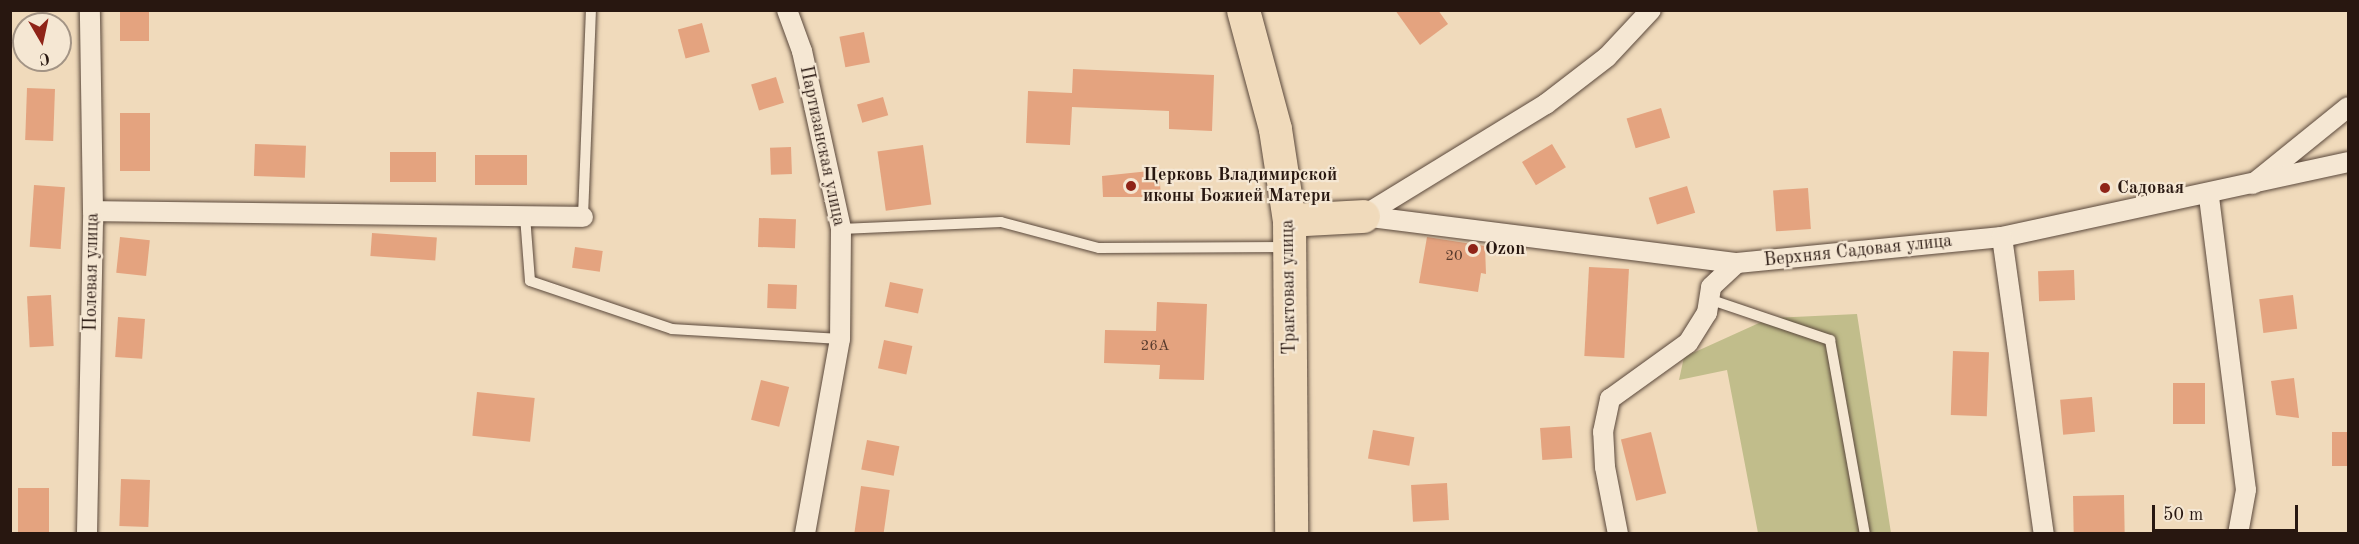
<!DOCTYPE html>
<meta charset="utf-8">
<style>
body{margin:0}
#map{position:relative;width:2359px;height:544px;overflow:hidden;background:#f0dabb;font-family:"Old Standard TT",serif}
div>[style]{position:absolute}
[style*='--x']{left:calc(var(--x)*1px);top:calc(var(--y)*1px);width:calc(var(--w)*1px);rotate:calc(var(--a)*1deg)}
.green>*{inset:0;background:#c1bd8b}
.building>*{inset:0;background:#e4a37f;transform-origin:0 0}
.roads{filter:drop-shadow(0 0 2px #5a483b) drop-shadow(0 0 2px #5a483b)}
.service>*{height:10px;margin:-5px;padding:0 5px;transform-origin:5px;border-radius:5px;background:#f5e7d3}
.minor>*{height:20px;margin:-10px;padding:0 10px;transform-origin:10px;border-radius:10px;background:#f5e7d3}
.trunk>*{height:33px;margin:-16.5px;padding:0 16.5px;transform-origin:16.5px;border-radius:16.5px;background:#f0dabb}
.dots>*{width:16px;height:16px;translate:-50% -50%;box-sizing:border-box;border:3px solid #f5e7d3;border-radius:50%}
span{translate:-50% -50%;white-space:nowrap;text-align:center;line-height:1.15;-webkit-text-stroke:4.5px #f5e7d3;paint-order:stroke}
.number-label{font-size:15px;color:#573a2c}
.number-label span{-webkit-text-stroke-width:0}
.street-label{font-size:18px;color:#281710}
.poi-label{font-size:18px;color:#281710;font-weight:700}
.left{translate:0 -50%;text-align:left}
.frame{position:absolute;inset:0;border:12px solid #281710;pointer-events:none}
.north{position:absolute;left:12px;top:12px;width:60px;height:60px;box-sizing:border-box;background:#f5e7d3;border:2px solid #a39485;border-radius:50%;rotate:171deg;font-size:16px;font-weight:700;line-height:24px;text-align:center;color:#281710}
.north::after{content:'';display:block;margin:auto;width:21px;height:27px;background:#8f2418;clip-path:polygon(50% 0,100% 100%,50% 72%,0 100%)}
.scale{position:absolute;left:2152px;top:505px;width:146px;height:27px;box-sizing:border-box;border:3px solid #281710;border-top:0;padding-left:8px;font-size:18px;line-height:21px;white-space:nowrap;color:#281710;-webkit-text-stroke:4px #f5e7d3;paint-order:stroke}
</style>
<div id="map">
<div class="green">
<i style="clip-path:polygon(1857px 314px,1891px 533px,1758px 533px,1727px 370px,1679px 380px,1684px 357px,1770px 318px)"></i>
</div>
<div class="building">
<i style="left:120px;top:10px;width:29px;height:31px"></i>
<i style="clip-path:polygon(1395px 10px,1438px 10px,1448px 24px,1420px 45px)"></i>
<i style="left:702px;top:23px;width:30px;height:25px;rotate:75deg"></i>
<i style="left:864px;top:32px;width:31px;height:25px;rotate:79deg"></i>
<i style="clip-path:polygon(1073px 69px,1214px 75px,1212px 131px,1169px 129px,1169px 111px,1072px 107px,1070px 145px,1026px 143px,1028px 91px,1072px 93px)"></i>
<i style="left:776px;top:77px;width:27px;height:26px;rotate:73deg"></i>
<i style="left:27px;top:88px;width:28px;height:52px;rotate:2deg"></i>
<i style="left:883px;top:97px;width:19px;height:27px;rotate:74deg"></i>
<i style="left:1661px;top:108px;width:31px;height:36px;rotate:73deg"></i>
<i style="left:120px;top:113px;width:30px;height:58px"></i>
<i style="left:255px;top:144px;width:51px;height:32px;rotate:2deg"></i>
<i style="left:1552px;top:144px;width:27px;height:35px;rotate:59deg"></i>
<i style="left:923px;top:145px;width:60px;height:46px;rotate:82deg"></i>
<i style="left:791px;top:147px;width:27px;height:21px;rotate:88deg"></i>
<i style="left:436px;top:152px;width:30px;height:46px;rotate:90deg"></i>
<i style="left:475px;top:155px;width:52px;height:30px"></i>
<i style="clip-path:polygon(1159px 170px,1161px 197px,1103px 197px,1102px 176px)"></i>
<i style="left:34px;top:185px;width:31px;height:62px;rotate:4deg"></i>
<i style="left:1687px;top:186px;width:28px;height:40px;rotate:73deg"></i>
<i style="left:1808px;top:188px;width:41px;height:35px;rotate:86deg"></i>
<i style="left:759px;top:218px;width:37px;height:29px;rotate:2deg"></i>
<i style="left:372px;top:233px;width:65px;height:23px;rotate:4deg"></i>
<i style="left:120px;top:237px;width:30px;height:36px;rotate:6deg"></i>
<i style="clip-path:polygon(1427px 237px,1485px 246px,1486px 274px,1481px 273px,1478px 292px,1419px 283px)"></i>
<i style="left:575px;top:247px;width:28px;height:21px;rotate:8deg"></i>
<i style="left:1589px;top:267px;width:40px;height:89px;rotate:3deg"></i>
<i style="left:2074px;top:270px;width:30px;height:36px;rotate:88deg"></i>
<i style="left:890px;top:282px;width:34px;height:25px;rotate:12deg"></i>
<i style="left:768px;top:284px;width:29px;height:24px;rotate:2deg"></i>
<i style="left:51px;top:295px;width:51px;height:24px;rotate:87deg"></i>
<i style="left:2293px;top:295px;width:34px;height:34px;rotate:83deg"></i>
<i style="clip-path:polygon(1157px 302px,1207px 304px,1204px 380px,1159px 379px,1160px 365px,1104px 363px,1105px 330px,1156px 331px)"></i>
<i style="left:118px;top:317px;width:27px;height:40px;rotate:4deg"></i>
<i style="left:884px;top:340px;width:29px;height:29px;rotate:12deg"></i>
<i style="left:1953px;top:351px;width:36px;height:64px;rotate:2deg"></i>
<i style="clip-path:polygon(2294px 378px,2299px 418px,2276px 415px,2271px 381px)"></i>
<i style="left:761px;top:380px;width:29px;height:41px;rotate:14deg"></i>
<i style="left:2173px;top:383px;width:32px;height:41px"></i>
<i style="left:477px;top:392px;width:58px;height:44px;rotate:6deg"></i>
<i style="left:2092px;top:397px;width:35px;height:32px;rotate:85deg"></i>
<i style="left:1570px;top:426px;width:32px;height:30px;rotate:86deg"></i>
<i style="left:1373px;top:430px;width:42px;height:29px;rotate:10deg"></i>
<i style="left:1651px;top:432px;width:63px;height:31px;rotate:76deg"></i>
<i style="left:2332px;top:432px;width:16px;height:34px"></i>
<i style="left:867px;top:440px;width:33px;height:30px;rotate:11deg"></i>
<i style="left:121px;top:479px;width:29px;height:47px;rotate:2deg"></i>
<i style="left:1447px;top:483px;width:37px;height:36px;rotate:87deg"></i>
<i style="left:861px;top:486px;width:29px;height:49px;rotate:8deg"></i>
<i style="left:18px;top:488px;width:31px;height:46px"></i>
<i style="left:2124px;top:495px;width:39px;height:51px;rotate:89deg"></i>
</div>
<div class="roads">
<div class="service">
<i style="--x:525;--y:216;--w:65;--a:85.6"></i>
<i style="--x:530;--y:281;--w:150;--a:18.7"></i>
<i style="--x:672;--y:329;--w:168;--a:3.4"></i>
<i style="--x:583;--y:217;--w:207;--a:-87.8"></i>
<i style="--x:841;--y:229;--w:160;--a:-2.5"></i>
<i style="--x:1001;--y:222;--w:101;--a:14.9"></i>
<i style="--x:1099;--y:248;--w:187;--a:-0.3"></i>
<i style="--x:1709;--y:299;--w:128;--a:18.7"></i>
<i style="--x:1830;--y:340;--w:197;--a:79.8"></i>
</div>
<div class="minor">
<i style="--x:787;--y:10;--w:44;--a:69.9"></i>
<i style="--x:802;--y:51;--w:182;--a:77.6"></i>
<i style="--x:841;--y:229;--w:110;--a:90.5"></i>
<i style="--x:840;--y:339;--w:198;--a:100.2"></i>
<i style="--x:2253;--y:184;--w:122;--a:-39"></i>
<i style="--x:2209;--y:197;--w:295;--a:82.8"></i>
<i style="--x:2246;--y:490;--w:45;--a:100.3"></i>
<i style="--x:93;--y:211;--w:490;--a:0.7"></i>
<i style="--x:1363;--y:216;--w:377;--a:7.2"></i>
<i style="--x:1737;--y:263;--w:266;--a:-5.6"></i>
<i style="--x:2002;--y:237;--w:354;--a:-12.2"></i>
<i style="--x:1363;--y:216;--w:215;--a:-31.5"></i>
<i style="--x:1546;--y:104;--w:77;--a:-37.6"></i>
<i style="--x:1607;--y:57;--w:64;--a:-46.9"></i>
<i style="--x:2002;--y:237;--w:300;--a:82"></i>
<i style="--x:87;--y:534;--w:323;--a:-88.9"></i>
<i style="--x:93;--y:211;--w:201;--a:-90.9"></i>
<i style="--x:1618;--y:534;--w:68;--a:-101"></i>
<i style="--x:1605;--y:467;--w:35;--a:-93"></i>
<i style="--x:1603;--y:432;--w:34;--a:-78"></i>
<i style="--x:1610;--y:399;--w:96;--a:-35.7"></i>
<i style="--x:1688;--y:343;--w:36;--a:-58"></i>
<i style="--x:1707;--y:313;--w:26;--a:-81"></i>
<i style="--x:1711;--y:287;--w:35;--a:-43"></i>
</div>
<div class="trunk">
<i style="--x:1243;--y:10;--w:123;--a:74.9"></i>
<i style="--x:1275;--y:129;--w:92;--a:81.3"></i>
<i style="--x:1289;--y:220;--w:314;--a:89.6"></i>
<i style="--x:1289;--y:220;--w:74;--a:-3.1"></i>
</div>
</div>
<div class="dots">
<i style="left:1131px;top:186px;background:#8f2418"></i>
<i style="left:2105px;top:188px;background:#8f2418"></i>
<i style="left:1473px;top:249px;background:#8f2418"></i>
</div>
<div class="number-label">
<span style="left:1454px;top:257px">20</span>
<span style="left:1155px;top:347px">26А</span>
</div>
<div class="street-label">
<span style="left:822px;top:146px;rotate:78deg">Партизанская улица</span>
<span style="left:1858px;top:251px;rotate:-6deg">Верхняя Садовая улица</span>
<span style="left:92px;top:272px;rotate:-89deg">Полевая улица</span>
<span style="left:1289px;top:287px;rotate:-91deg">Трактовая улица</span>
</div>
<div class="poi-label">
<span class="left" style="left:1143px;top:186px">Церковь Владимирской<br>иконы Божией Матери</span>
<span class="left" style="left:2117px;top:188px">Садовая</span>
<span class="left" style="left:1485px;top:249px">Ozon</span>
</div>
<div class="frame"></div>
<div class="north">С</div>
<div class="scale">50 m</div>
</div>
